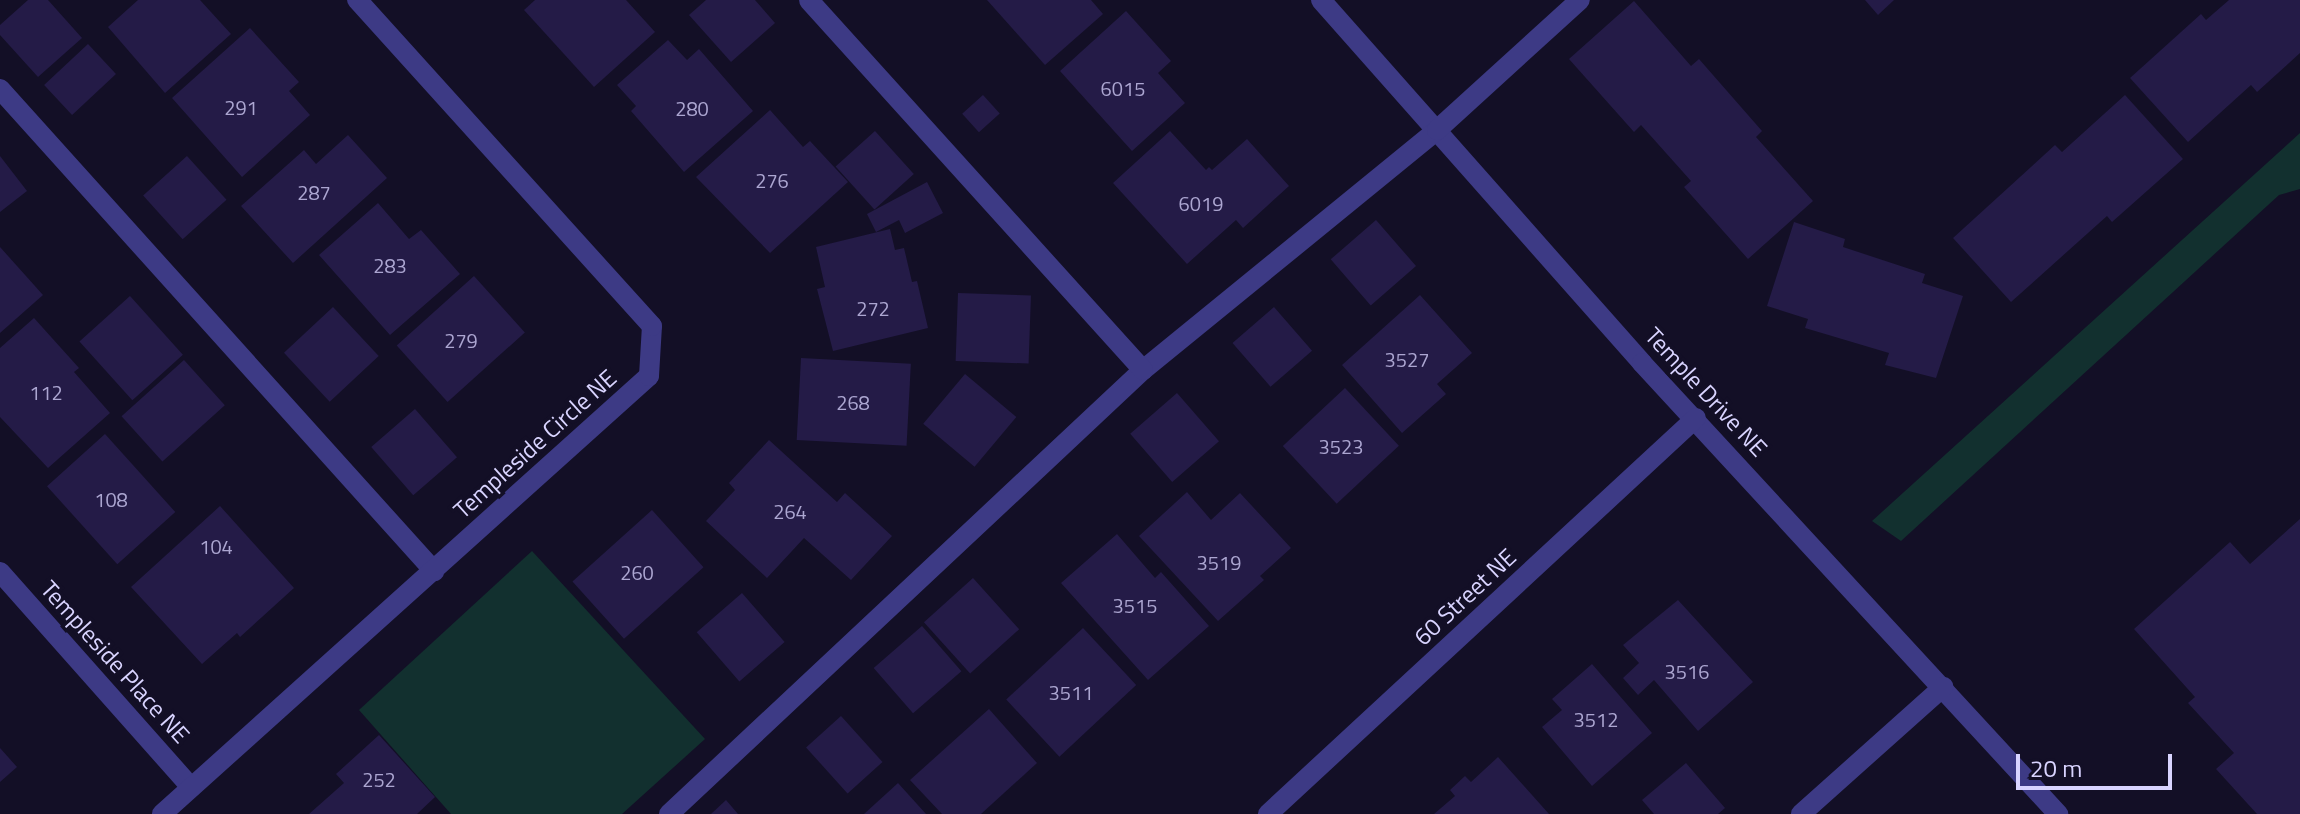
<!DOCTYPE html>
<style>
body{margin:0}
#map{position:relative;width:2300px;height:814px;overflow:hidden;background:#130f26;font-family:"Titillium Web",sans-serif}
div>[style]{position:absolute}
[style*='--x']{left:calc(var(--x)*1px);top:calc(var(--y)*1px);width:calc(var(--w)*1px);rotate:calc(var(--a)*1deg)}
.green>*{inset:0;background:#12302f}
.building>*{inset:0;background:#241b47;transform-origin:0 0}
.minor>*{height:20px;margin:-10px;padding:0 10px;transform-origin:10px;border-radius:10px;background:#3d3a85}
span{translate:-50% -50%;white-space:nowrap;text-align:center;line-height:1.15;-webkit-text-stroke:7px #130f26;paint-order:stroke}
.number-label{font-size:20px;color:#aca6d1}
.number-label span{-webkit-text-stroke-width:0}
.street-label{font-size:24px;color:#d9d4ff}
.scale{position:absolute;left:2016px;top:754px;width:156px;height:36px;box-sizing:border-box;border:4px solid #d9d4ff;border-top:0;padding-left:10px;font-size:24px;line-height:28px;white-space:nowrap;color:#d9d4ff;-webkit-text-stroke:6px #130f26;paint-order:stroke}
</style>
<div id="map">
<div class="green">
<i style="clip-path:polygon(2300px 133px,2300px 189px,2279px 195px,1901px 541px,1872px 521px)"></i>
<i style="clip-path:polygon(532px 551px,705px 739px,622px 814px,451px 814px,359px 710px)"></i>
</div>
<div class="building">
<i style="clip-path:polygon(28px 0,48px 0,82px 38px,38px 77px,0 35px,0 25px)"></i>
<i style="clip-path:polygon(138px 0,200px 0,231px 34px,165px 93px,108px 27px)"></i>
<i style="clip-path:polygon(535px 0,626px 0,655px 32px,594px 87px,524px 10px)"></i>
<i style="clip-path:polygon(706px 0,755px 0,775px 23px,731px 62px,689px 15px)"></i>
<i style="clip-path:polygon(987px 0,1091px 0,1103px 14px,1045px 65px)"></i>
<i style="clip-path:polygon(1865px 0,1894px 0,1878px 15px)"></i>
<i style="clip-path:polygon(2229px 0,2300px 0,2300px 53px,2257px 92px,2251px 85px,2188px 142px,2130px 78px,2201px 14px,2206px 20px)"></i>
<i style="clip-path:polygon(1634px 1px,1691px 66px,1699px 59px,1762px 131px,1756px 137px,1813px 201px,1748px 259px,1684px 187px,1691px 181px,1641px 125px,1634px 132px,1569px 59px)"></i>
<i style="clip-path:polygon(1126px 11px,1171px 61px,1158px 73px,1185px 103px,1132px 151px,1060px 71px)"></i>
<i style="clip-path:polygon(250px 28px,299px 82px,289px 91px,310px 115px,242px 177px,172px 98px)"></i>
<i style="clip-path:polygon(668px 40px,687px 60px,699px 49px,753px 111px,684px 172px,631px 111px,636px 106px,617px 85px)"></i>
<i style="left:88px;top:44px;width:41px;height:60px;rotate:47deg"></i>
<i style="left:983px;top:95px;width:25px;height:28px;rotate:48deg"></i>
<i style="clip-path:polygon(2125px 95px,2183px 159px,2112px 222px,2107px 216px,2011px 302px,1953px 238px,2055px 145px,2062px 152px)"></i>
<i style="clip-path:polygon(770px 110px,803px 147px,810px 141px,848px 182px,770px 253px,696px 177px)"></i>
<i style="left:875px;top:131px;width:58px;height:53px;rotate:48deg"></i>
<i style="clip-path:polygon(1170px 131px,1206px 170px,1209px 167px,1212px 170px,1247px 139px,1289px 186px,1243px 228px,1236px 220px,1187px 264px,1113px 183px)"></i>
<i style="clip-path:polygon(348px 135px,387px 178px,293px 263px,241px 206px,304px 150px,316px 164px)"></i>
<i style="clip-path:polygon(0 156px,27px 191px,0 212px)"></i>
<i style="left:187px;top:156px;width:59px;height:59px;rotate:48deg"></i>
<i style="clip-path:polygon(927px 182px,943px 213px,905px 233px,899px 220px,876px 232px,867px 214px)"></i>
<i style="clip-path:polygon(378px 203px,409px 239px,421px 230px,460px 274px,390px 335px,319px 255px)"></i>
<i style="left:1376px;top:220px;width:61px;height:60px;rotate:49deg"></i>
<i style="clip-path:polygon(1794px 222px,1845px 239px,1843px 247px,1925px 274px,1922px 283px,1963px 296px,1936px 378px,1885px 365px,1889px 353px,1805px 328px,1808px 319px,1767px 306px)"></i>
<i style="clip-path:polygon(890px 229px,895px 250px,904px 248px,912px 282px,917px 281px,928px 328px,833px 351px,817px 289px,825px 287px,816px 247px)"></i>
<i style="clip-path:polygon(0 247px,43px 295px,0 333px)"></i>
<i style="left:474px;top:276px;width:76px;height:104px;rotate:48deg"></i>
<i style="left:958px;top:293px;width:73px;height:68px;rotate:2deg"></i>
<i style="clip-path:polygon(1420px 295px,1472px 353px,1437px 384px,1446px 394px,1402px 433px,1342px 365px)"></i>
<i style="left:130px;top:296px;width:79px;height:68px;rotate:48deg"></i>
<i style="left:333px;top:307px;width:67px;height:67px;rotate:47deg"></i>
<i style="left:1274px;top:307px;width:58px;height:55px;rotate:49deg"></i>
<i style="clip-path:polygon(34px 318px,79px 368px,74px 372px,110px 413px,48px 468px,0 417px,0 348px)"></i>
<i style="left:801px;top:358px;width:110px;height:82px;rotate:3deg"></i>
<i style="left:184px;top:360px;width:61px;height:84px;rotate:48deg"></i>
<i style="left:965px;top:374px;width:67px;height:65px;rotate:40deg"></i>
<i style="left:1345px;top:388px;width:79px;height:85px;rotate:47deg"></i>
<i style="left:1177px;top:393px;width:64px;height:62px;rotate:49deg"></i>
<i style="left:415px;top:409px;width:64px;height:58px;rotate:49deg"></i>
<i style="left:105px;top:434px;width:105px;height:78px;rotate:48deg"></i>
<i style="clip-path:polygon(769px 440px,837px 502px,845px 493px,892px 536px,851px 580px,804px 538px,767px 578px,706px 521px,735px 490px,729px 483px)"></i>
<i style="clip-path:polygon(1187px 492px,1211px 520px,1240px 493px,1291px 548px,1260px 576px,1264px 580px,1218px 621px,1139px 536px)"></i>
<i style="clip-path:polygon(220px 506px,294px 588px,240px 637px,237px 633px,202px 664px,131px 587px)"></i>
<i style="left:652px;top:510px;width:77px;height:107px;rotate:48deg"></i>
<i style="clip-path:polygon(2300px 519px,2300px 814px,2257px 814px,2216px 769px,2234px 753px,2188px 703px,2195px 697px,2134px 629px,2230px 542px,2250px 564px)"></i>
<i style="clip-path:polygon(1117px 534px,1155px 578px,1161px 572px,1209px 626px,1148px 680px,1061px 583px)"></i>
<i style="left:973px;top:578px;width:69px;height:66px;rotate:48deg"></i>
<i style="left:742px;top:593px;width:65px;height:60px;rotate:49deg"></i>
<i style="clip-path:polygon(1678px 600px,1753px 682px,1698px 731px,1654px 680px,1638px 695px,1623px 678px,1639px 663px,1623px 645px)"></i>
<i style="left:922px;top:626px;width:60px;height:64px;rotate:49deg"></i>
<i style="left:1083px;top:628px;width:78px;height:105px;rotate:47deg"></i>
<i style="clip-path:polygon(1592px 664px,1652px 733px,1592px 786px,1542px 727px,1562px 710px,1552px 699px)"></i>
<i style="clip-path:polygon(989px 709px,1037px 763px,981px 814px,942px 814px,910px 780px)"></i>
<i style="left:841px;top:716px;width:62px;height:47px;rotate:48deg"></i>
<i style="clip-path:polygon(379px 735px,435px 797px,417px 814px,309px 814px,344px 783px,336px 774px)"></i>
<i style="clip-path:polygon(0 748px,17px 767px,0 782px)"></i>
<i style="clip-path:polygon(1498px 757px,1549px 814px,1434px 814px,1455px 796px,1450px 790px,1465px 776px,1471px 782px)"></i>
<i style="clip-path:polygon(1686px 763px,1725px 808px,1718px 814px,1654px 814px,1642px 800px)"></i>
<i style="clip-path:polygon(898px 783px,926px 814px,864px 814px)"></i>
<i style="clip-path:polygon(726px 800px,738px 814px,711px 814px)"></i>
</div>
<div class="minor">
<i style="--x:1321;--y:0;--w:485;--a:48.5"></i>
<i style="--x:1642;--y:363;--w:614;--a:47.31"></i>
<i style="--x:0;--y:89;--w:649;--a:48"></i>
<i style="--x:1143;--y:370;--w:380;--a:-39.2"></i>
<i style="--x:1437;--y:130;--w:193;--a:-42.3"></i>
<i style="--x:0;--y:572;--w:288;--a:48.4"></i>
<i style="--x:162;--y:814;--w:655;--a:-41.97"></i>
<i style="--x:649;--y:376;--w:50;--a:-86.6"></i>
<i style="--x:652;--y:326;--w:440;--a:-132.1"></i>
<i style="--x:669;--y:814;--w:649;--a:-43.13"></i>
<i style="--x:1143;--y:370;--w:498;--a:-132.1"></i>
<i style="--x:1268;--y:814;--w:583;--a:-42.78"></i>
<i style="--x:1801;--y:814;--w:191;--a:-41.8"></i>
</div>
<div class="number-label">
<span style="left:1123px;top:88px">6015</span>
<span style="left:241px;top:107px">291</span>
<span style="left:692px;top:108px">280</span>
<span style="left:772px;top:180px">276</span>
<span style="left:314px;top:192px">287</span>
<span style="left:1201px;top:203px">6019</span>
<span style="left:390px;top:265px">283</span>
<span style="left:873px;top:308px">272</span>
<span style="left:461px;top:340px">279</span>
<span style="left:1407px;top:359px">3527</span>
<span style="left:46px;top:392px">112</span>
<span style="left:853px;top:402px">268</span>
<span style="left:1341px;top:446px">3523</span>
<span style="left:111px;top:499px">108</span>
<span style="left:790px;top:511px">264</span>
<span style="left:216px;top:546px">104</span>
<span style="left:1219px;top:562px">3519</span>
<span style="left:637px;top:572px">260</span>
<span style="left:1135px;top:605px">3515</span>
<span style="left:1687px;top:671px">3516</span>
<span style="left:1071px;top:692px">3511</span>
<span style="left:1596px;top:719px">3512</span>
<span style="left:379px;top:779px">252</span>
</div>
<div class="street-label">
<span style="left:1706px;top:392px;rotate:47deg">Temple Drive NE</span>
<span style="left:535px;top:444px;rotate:-42deg">Templeside Circle NE</span>
<span style="left:1465px;top:597px;rotate:-43deg">60 Street NE</span>
<span style="left:115px;top:662px;rotate:48deg">Templeside Place NE</span>
</div>
<div class="scale">20 m</div>
</div>
